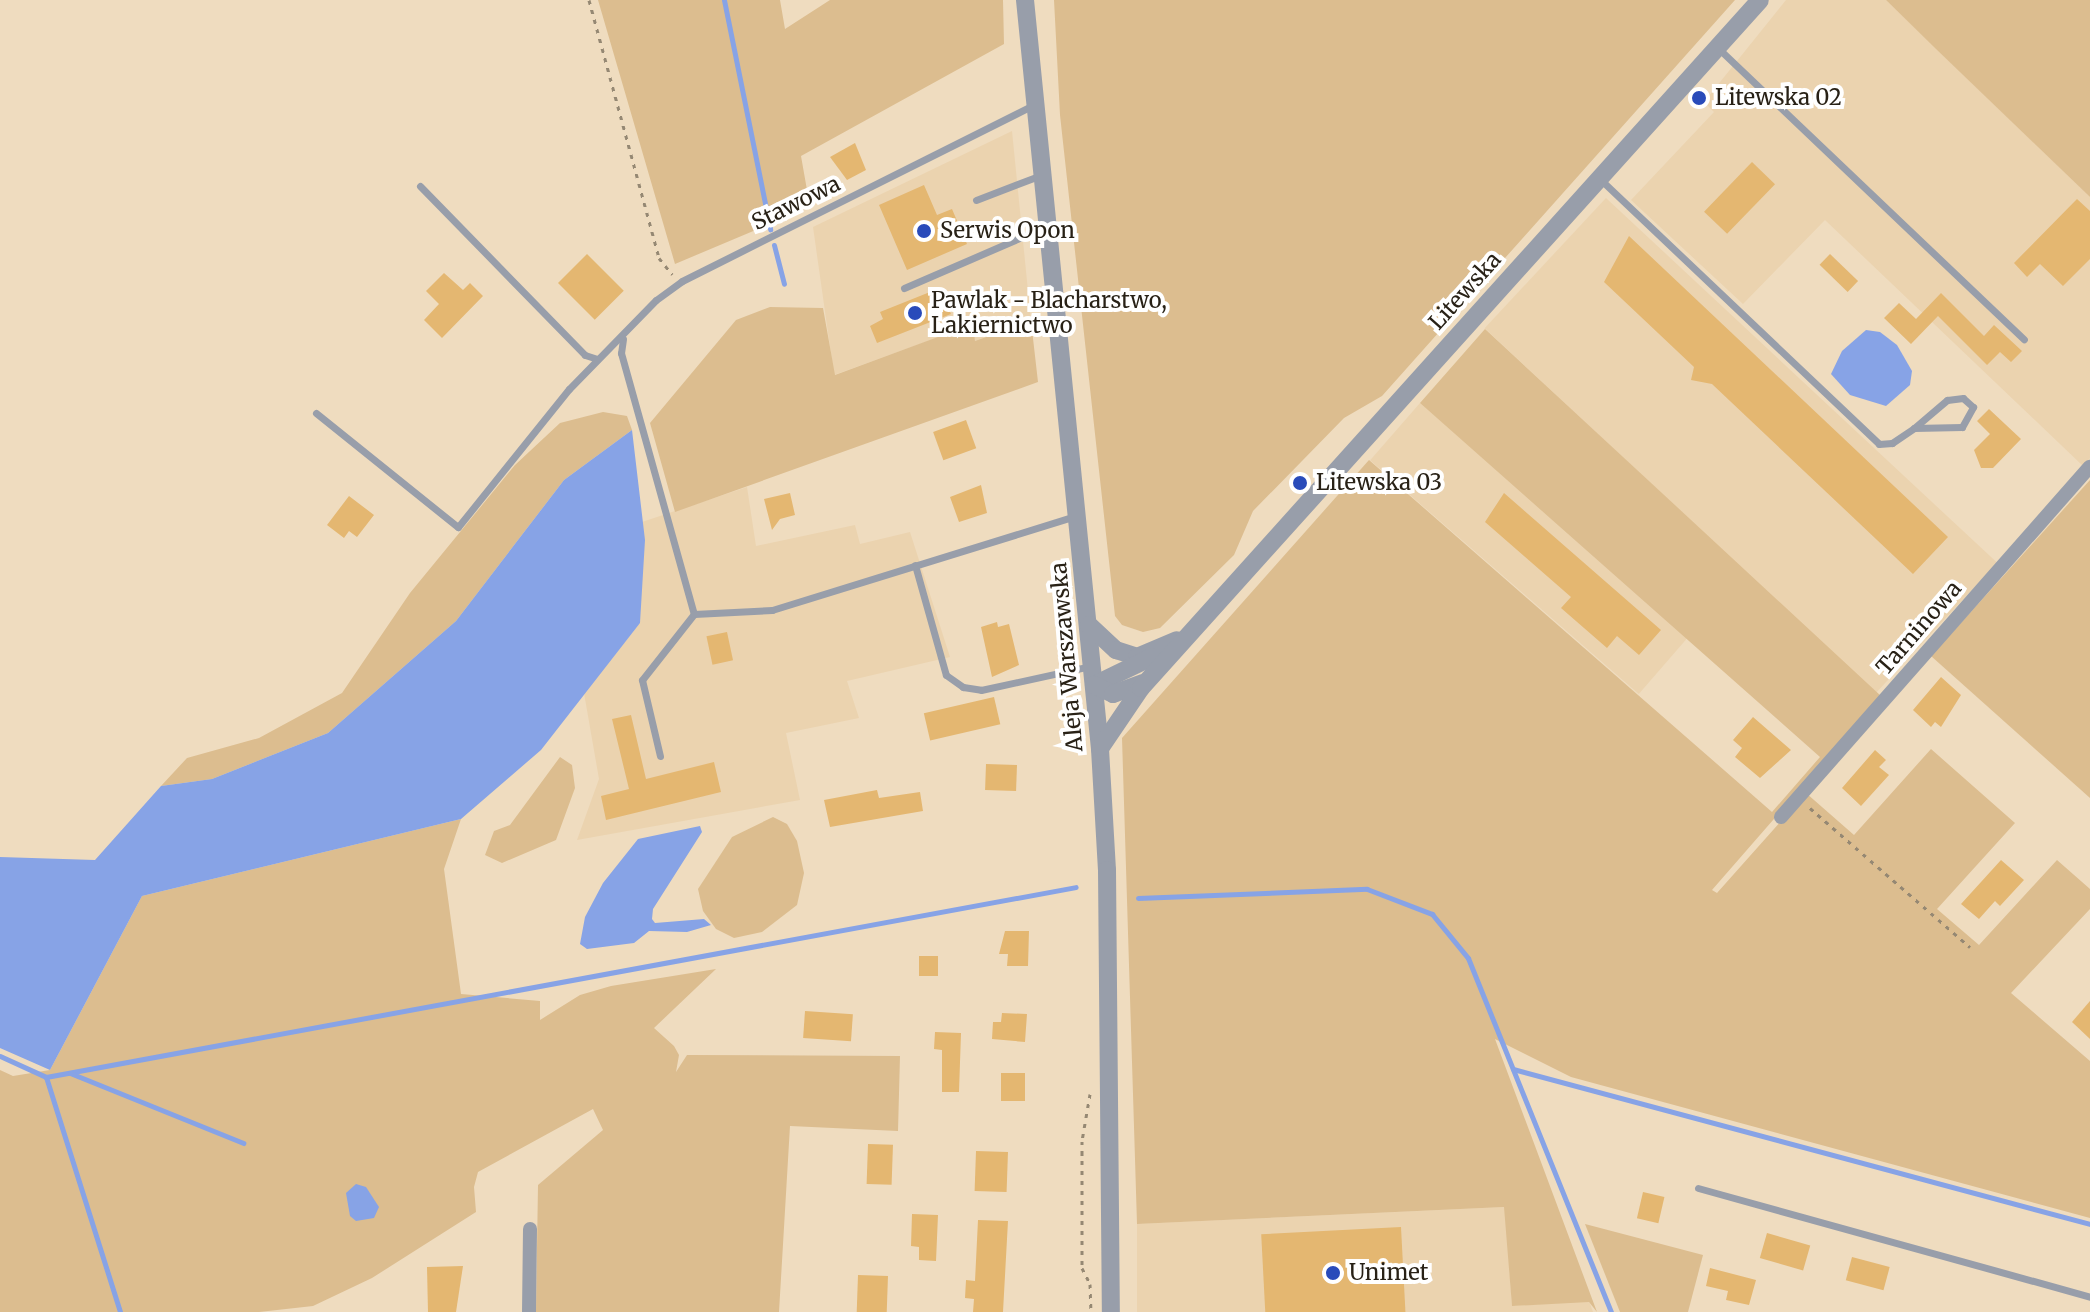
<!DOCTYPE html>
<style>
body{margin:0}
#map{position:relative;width:2090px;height:1312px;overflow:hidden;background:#efdcbf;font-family:Merriweather,serif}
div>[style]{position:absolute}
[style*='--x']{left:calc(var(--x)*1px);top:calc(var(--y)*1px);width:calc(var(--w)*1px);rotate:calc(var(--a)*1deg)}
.built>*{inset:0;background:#ebd3af;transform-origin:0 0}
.green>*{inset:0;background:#dcbd8f}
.water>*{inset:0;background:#87a3e6}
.stream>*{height:5px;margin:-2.5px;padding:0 2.5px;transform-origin:2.5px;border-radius:2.5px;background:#87a3e6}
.building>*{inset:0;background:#e4b771;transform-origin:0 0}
.path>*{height:3px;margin-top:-1.5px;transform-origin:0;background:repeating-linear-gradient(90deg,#958873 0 4px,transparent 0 10px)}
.service>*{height:7px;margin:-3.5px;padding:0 3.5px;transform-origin:3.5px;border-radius:3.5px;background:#989eaa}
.minor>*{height:14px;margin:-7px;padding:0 7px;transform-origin:7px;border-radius:7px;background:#989eaa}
.tertiary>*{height:18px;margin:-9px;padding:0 9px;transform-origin:9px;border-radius:9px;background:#989eaa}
.dots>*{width:22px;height:22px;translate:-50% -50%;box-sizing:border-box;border:4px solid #fff;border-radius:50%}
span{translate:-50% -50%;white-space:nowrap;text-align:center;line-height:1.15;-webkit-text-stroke:8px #fff;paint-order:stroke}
.poi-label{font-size:22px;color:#282116}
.left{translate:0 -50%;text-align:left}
.street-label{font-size:22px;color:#282116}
</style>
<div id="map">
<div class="built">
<i style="clip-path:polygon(1786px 0,1886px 0,2090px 197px,2090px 458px,2083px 466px,1825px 220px,1743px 304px,1631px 200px,1714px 112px,1704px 102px)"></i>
<i style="clip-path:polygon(1012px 131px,1031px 321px,975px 341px,972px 325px,834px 375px,813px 227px)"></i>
<i style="left:1606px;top:198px;width:535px;height:178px;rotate:43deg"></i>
<i style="left:1420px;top:403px;width:356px;height:76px;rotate:41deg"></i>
<i style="clip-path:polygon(747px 487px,756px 546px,855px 525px,860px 544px,910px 532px,950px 657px,847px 681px,859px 718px,786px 733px,800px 800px,577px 840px,599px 779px,584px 693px,640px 623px,642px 522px)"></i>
<i style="clip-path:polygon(1505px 1207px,1512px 1306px,1589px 1301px,1593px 1312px,1137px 1312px,1137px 1224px)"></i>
</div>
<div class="green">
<i style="clip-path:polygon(598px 0,780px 0,785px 29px,830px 0,1003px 0,1004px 44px,801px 156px,810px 207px,675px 264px)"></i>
<i style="clip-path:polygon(1054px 0,1735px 0,1382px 396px,1344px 418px,1253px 511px,1234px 555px,1160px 628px,1143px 632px,1122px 625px,1115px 616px,1060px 115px)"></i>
<i style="clip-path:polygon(1886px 0,2090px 0,2090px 197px,1935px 48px)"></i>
<i style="clip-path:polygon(770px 307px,823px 308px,835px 375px,973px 324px,975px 341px,1031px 321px,1038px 382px,675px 512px,650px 423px,736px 320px)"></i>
<i style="clip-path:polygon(1485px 329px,1881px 696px,1712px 890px,1717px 893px,1806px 793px,1854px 835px,1931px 749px,2015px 823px,1937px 909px,1979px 945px,2057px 860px,2090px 889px,2090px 909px,2011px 993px,2090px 1061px,2090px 1218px,1571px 1077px,1495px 1039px,1597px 1312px,1589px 1302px,1512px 1306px,1504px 1207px,1137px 1224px,1122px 738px,1369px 460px,1772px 812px,1820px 757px,1420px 403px)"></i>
<i style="clip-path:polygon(603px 412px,627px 416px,632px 430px,564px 480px,456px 621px,328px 733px,212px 779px,161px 786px,187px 758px,259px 738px,342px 693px,410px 593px,515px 465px,560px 423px)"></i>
<i style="clip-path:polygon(2090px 480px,2090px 798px,1931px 656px)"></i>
<i style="clip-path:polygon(560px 757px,572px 765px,575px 788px,556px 840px,502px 863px,485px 855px,494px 831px,510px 825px)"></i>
<i style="clip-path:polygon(773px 817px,787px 824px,797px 841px,804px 873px,797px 905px,762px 932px,734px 938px,716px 929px,703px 911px,698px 889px,732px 837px)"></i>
<i style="clip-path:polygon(461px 819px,444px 869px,461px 994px,540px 1001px,540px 1020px,580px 995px,611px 986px,716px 969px,654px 1028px,674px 1046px,679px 1055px,676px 1072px,687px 1055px,900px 1056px,898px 1131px,790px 1126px,779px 1312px,536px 1312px,538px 1185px,603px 1130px,593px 1109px,478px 1172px,474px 1187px,476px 1212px,372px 1278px,313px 1306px,259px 1312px,0 1312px,0 1070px,13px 1076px,50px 1070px,142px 896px)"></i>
<i style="clip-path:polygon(1585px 1224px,1703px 1255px,1688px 1312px,1620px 1312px)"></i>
</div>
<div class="water">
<i style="clip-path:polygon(1866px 330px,1880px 332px,1897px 345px,1912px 371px,1910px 385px,1886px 406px,1850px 395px,1831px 374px,1842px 351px)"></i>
<i style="clip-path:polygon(632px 430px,645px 540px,640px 623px,541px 750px,461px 819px,142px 896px,50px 1070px,0 1048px,0 857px,95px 860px,161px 786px,212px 779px,328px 733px,456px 621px,564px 480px)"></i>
<i style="clip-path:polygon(700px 826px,702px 832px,653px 909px,652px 919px,655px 923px,704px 919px,711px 925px,687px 932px,649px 931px,634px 943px,587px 949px,580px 944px,585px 917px,603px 883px,638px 839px)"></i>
<i style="clip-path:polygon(356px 1184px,366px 1187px,379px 1207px,374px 1218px,356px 1221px,350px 1216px,346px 1193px)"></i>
</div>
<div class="stream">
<i style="--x:724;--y:0;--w:234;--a:78.6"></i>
<i style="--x:774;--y:245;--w:40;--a:75.6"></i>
<i style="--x:1138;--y:898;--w:229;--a:-2.3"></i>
<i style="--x:1367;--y:889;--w:70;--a:21"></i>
<i style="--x:1432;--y:914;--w:57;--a:50.7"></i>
<i style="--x:1468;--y:958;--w:382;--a:68"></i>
<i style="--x:0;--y:1056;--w:51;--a:24.5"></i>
<i style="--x:46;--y:1077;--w:1047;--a:-10.45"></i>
<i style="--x:1513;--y:1069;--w:597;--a:15.04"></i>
<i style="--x:70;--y:1073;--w:187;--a:22"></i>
<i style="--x:46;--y:1077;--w:246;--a:72.5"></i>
</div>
<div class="building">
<i style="clip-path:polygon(855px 143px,866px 170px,847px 180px,830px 157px)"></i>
<i style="left:1752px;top:162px;width:32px;height:69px;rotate:44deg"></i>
<i style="clip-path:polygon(924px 185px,937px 215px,952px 209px,967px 244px,907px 270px,879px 205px)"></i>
<i style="clip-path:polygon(2077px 199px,2090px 211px,2090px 259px,2063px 286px,2040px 264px,2027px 277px,2014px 263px)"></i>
<i style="clip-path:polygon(1629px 236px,1948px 537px,1913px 574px,1712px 384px,1691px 380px,1694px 367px,1604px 282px)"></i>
<i style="left:587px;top:254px;width:52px;height:41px;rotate:45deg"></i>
<i style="left:1830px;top:254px;width:39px;height:15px;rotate:44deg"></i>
<i style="clip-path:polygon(444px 273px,463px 290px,470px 283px,483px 296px,442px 338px,424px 320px,439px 304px,426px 291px)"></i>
<i style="clip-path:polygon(940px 288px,951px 314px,877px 343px,870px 326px,883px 319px,880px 312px)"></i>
<i style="clip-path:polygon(1941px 293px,1984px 336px,1994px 325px,2022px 351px,2011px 362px,2000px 352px,1987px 365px,1938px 316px,1911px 344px,1884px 318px,1899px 303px,1916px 319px)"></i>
<i style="clip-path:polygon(1989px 409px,2021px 439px,1993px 468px,1981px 468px,1974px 450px,1990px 434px,1977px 421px)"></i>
<i style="left:966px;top:420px;width:30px;height:35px;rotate:70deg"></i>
<i style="clip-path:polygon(981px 485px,987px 513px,959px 522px,950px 497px)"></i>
<i style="clip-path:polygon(790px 493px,795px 515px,780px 519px,772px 530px,764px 499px)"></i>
<i style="clip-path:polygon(1504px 493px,1661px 630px,1639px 655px,1617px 636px,1607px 648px,1561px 608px,1571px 597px,1485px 522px)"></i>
<i style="clip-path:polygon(349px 496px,374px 515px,357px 537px,349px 531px,344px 538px,327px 525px)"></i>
<i style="clip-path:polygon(997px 622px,998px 627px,1009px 624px,1019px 665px,992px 677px,981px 627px)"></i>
<i style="left:727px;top:632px;width:29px;height:21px;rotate:78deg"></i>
<i style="clip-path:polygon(1941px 677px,1961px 695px,1941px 727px,1935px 722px,1931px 727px,1913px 710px)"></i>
<i style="left:994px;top:697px;width:28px;height:72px;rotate:77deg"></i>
<i style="clip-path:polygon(631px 715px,646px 779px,714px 762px,721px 792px,606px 820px,601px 796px,629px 789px,612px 719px)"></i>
<i style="clip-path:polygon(1753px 717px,1791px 750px,1760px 778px,1735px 757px,1742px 748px,1733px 740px)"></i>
<i style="clip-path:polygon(1875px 750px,1886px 760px,1879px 767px,1889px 775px,1861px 806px,1842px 788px)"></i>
<i style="left:986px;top:764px;width:31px;height:26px;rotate:2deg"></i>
<i style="clip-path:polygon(877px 790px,879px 798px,920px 792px,923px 811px,830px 827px,824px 800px)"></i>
<i style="clip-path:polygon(2001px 860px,2024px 880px,2000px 906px,1995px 901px,1979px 919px,1961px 904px)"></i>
<i style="clip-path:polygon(1005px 931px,1029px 931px,1028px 966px,1007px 966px,1008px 954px,999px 954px)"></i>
<i style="left:919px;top:956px;width:19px;height:20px"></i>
<i style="clip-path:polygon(2090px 1001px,2090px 1039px,2072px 1022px)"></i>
<i style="left:805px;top:1011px;width:48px;height:27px;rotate:4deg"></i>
<i style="clip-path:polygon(1002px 1013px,1027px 1014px,1025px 1042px,992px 1039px,993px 1022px,1001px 1022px)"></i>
<i style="clip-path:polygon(935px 1032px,961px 1033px,959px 1092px,942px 1092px,942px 1050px,934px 1049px)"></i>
<i style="left:1025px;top:1073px;width:28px;height:24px;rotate:90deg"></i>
<i style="left:868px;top:1144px;width:25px;height:40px;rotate:2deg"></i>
<i style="left:976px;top:1151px;width:32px;height:40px;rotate:2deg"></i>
<i style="left:1643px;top:1192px;width:22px;height:27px;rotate:13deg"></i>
<i style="clip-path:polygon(912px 1214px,938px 1215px,936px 1261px,919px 1260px,919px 1247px,911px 1246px)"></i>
<i style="clip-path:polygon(978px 1220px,1008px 1221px,1003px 1312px,973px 1312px,974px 1299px,965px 1298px,966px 1280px,975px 1281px)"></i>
<i style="left:1401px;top:1227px;width:85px;height:140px;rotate:87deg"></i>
<i style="left:1767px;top:1233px;width:45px;height:26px;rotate:16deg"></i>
<i style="left:1852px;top:1257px;width:39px;height:24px;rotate:15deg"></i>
<i style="clip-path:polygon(463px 1266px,456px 1312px,428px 1312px,427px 1267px)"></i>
<i style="clip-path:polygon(1710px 1268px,1756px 1280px,1749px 1305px,1726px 1300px,1728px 1291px,1706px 1286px)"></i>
<i style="left:858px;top:1275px;width:30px;height:37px;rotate:2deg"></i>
</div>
<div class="path">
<i style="--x:589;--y:0;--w:267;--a:74.8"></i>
<i style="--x:659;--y:258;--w:21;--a:51"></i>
<i style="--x:1810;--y:808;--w:212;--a:41"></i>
<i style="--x:1090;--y:1094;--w:48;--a:99.7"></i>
<i style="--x:1082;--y:1141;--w:127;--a:90"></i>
<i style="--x:1082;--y:1268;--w:18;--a:63"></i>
<i style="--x:1090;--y:1284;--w:28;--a:88"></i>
</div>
<div class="service">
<i style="--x:1719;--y:49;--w:421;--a:43.6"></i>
<i style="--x:1601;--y:180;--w:383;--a:43.5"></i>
<i style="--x:1879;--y:444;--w:13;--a:-4"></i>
<i style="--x:1892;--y:443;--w:27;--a:-34"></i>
<i style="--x:1914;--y:428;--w:48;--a:-1.2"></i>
<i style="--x:1962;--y:427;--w:23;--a:-61"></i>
<i style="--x:1973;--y:407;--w:13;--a:-138"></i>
<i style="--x:1963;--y:398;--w:16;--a:173"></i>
<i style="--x:1947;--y:400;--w:43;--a:139.7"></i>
<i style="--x:420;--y:186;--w:236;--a:45.7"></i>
<i style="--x:585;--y:355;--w:13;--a:18"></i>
<i style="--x:976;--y:200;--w:70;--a:-21"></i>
<i style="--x:904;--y:288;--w:154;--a:-23.4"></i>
<i style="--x:623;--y:339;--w:14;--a:98"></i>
<i style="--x:621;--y:353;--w:271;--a:74.4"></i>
<i style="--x:316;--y:413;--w:182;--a:38.8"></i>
<i style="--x:458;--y:527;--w:177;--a:-51.2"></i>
<i style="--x:569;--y:389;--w:124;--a:-45.7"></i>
<i style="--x:656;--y:300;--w:32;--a:-36"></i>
<i style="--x:682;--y:281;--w:391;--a:-26.6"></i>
<i style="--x:915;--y:565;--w:114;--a:74.3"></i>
<i style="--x:946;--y:675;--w:21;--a:35"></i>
<i style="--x:963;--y:687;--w:18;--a:9"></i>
<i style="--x:981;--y:690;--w:113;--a:-12.3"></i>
<i style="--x:660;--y:756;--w:78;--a:-103.3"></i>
<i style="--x:642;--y:680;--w:84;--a:-51.8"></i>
<i style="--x:694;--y:614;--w:78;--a:-2.9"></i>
<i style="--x:772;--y:610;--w:318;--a:-17.2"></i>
<i style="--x:1698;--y:1188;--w:407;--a:15.5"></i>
</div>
<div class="minor">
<i style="--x:1781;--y:817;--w:467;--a:-48.6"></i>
<i style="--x:529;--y:1312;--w:83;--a:-89.3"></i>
</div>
<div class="tertiary">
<i style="--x:1025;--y:0;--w:753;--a:84.28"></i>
<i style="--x:1100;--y:749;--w:121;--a:86.7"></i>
<i style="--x:1107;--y:870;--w:442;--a:89.5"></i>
<i style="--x:1089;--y:625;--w:37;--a:43"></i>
<i style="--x:1116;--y:650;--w:22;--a:18"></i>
<i style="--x:1137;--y:657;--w:43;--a:-23"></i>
<i style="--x:1094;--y:685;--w:64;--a:-25.8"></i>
<i style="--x:1094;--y:685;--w:21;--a:25"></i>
<i style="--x:1113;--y:694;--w:32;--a:-20"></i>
<i style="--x:1101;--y:747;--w:71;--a:-55.9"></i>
<i style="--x:1141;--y:688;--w:925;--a:-48.02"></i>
</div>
<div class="dots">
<i style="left:1699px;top:98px;background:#294bba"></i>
<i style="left:924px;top:231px;background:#294bba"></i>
<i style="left:915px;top:313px;background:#294bba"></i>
<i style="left:1300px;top:483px;background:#294bba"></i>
<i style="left:1333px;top:1273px;background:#294bba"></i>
</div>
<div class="poi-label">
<span class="left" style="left:1715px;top:98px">Litewska 02</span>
<span class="left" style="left:940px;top:231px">Serwis Opon</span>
<span class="left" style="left:931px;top:313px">Pawlak - Blacharstwo,<br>Lakiernictwo</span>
<span class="left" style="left:1316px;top:483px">Litewska 03</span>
<span class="left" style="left:1349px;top:1273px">Unimet</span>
</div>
<div class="street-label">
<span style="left:796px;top:203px;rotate:-26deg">Stawowa</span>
<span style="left:1465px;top:291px;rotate:-48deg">Litewska</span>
<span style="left:1919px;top:628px;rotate:-49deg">Tarninowa</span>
<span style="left:1067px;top:657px;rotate:-95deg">Aleja Warszawska</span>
</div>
</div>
